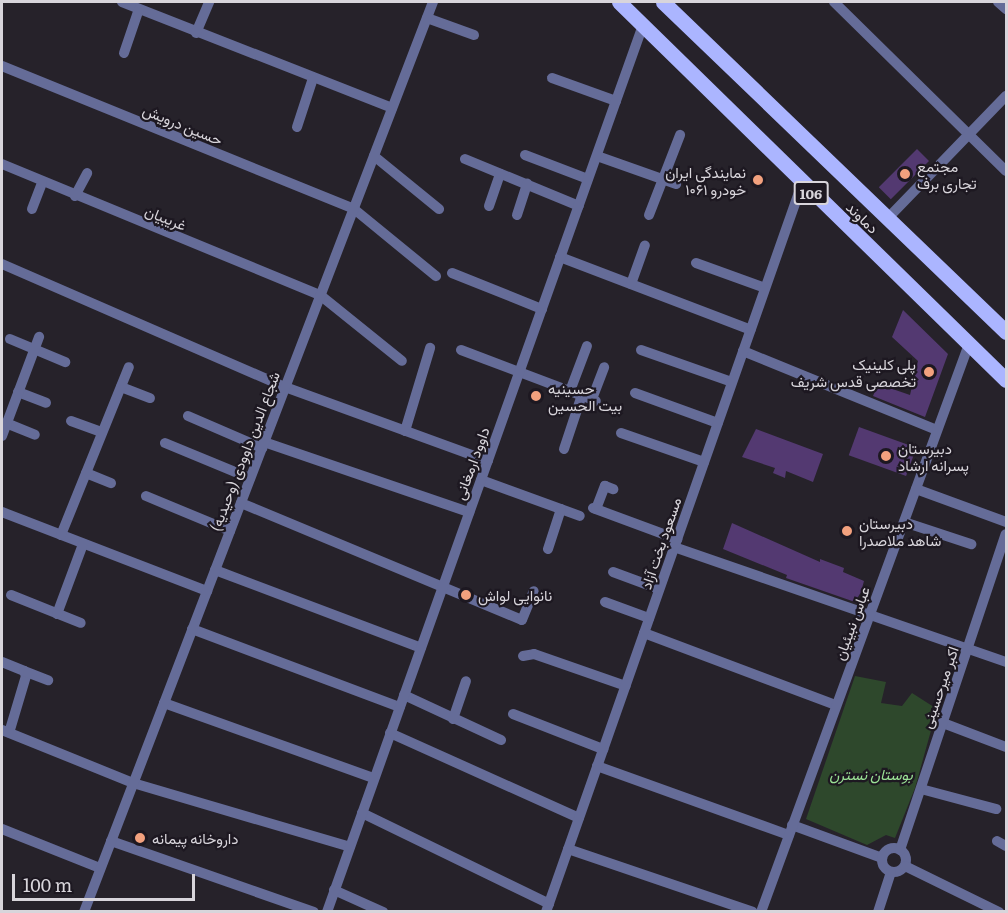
<!DOCTYPE html>
<meta charset="utf-8">
<style>
body{margin:0}
#map{position:relative;width:1008px;height:913px;overflow:hidden;background:#26222a;font-family:Literata,Vazirmatn,serif}
div>[style]{position:absolute}
[style*='--x']{left:calc(var(--x)*1px);top:calc(var(--y)*1px);width:calc(var(--w)*1px);rotate:calc(var(--a)*1deg)}
.green>*{inset:0;background:#2e482c}
.building>*{inset:0;background:#533971;transform-origin:0 0}
.street>*{height:10px;margin:-5px;padding:0 5px;transform-origin:5px;border-radius:5px;background:#656c98}
.street>.ring{margin:-5px;padding:0;box-sizing:content-box;background:none;border:10px solid #656c98;border-radius:50%}
.primary>*{height:15px;margin:-7.5px;padding:0 7.5px;transform-origin:7.5px;border-radius:7.5px;background:#abb5ff}
.dots>*{width:16px;height:16px;translate:-50% -50%;box-sizing:border-box;border:3px solid #1d1821;border-radius:50%}
span{translate:-50% -50%;white-space:nowrap;text-align:center;line-height:1.15;-webkit-text-stroke:4.5px #1d1821;paint-order:stroke}
.shield-label span{padding:2px 4px;background:#1d1821;border:2px solid;border-radius:4px;-webkit-text-stroke-width:0}
.shield-label{font-size:14px;color:#d8d5db;font-weight:700}
.street-label{font-size:15px;color:#d8d5db}
.poi-label{font-size:15px;color:#d8d5db}
.left{translate:0 -50%;text-align:left}
.right{translate:-100% -50%;text-align:right}
.park-label{font-size:15px;color:#9ae095;font-style:italic}
.frame{position:absolute;inset:0;border:3px solid #d8d5db;pointer-events:none}
.scale{position:absolute;left:12px;top:874px;width:183px;height:27px;box-sizing:border-box;border:3px solid #d8d5db;border-top:0;padding-left:8px;font-size:18px;line-height:21px;white-space:nowrap;color:#d8d5db;-webkit-text-stroke:4px #1d1821;paint-order:stroke}
</style>
<div id="map">
<div class="green">
<i style="clip-path:polygon(855px 676px,886px 682px,881px 703px,902px 706px,912px 693px,937px 709px,915px 788px,895px 838px,886px 835px,867px 845px,806px 819px)"></i>
</div>
<div class="building">
<i style="left:917px;top:149px;width:17px;height:54px;rotate:45deg"></i>
<i style="clip-path:polygon(903px 310px,948px 354px,925px 417px,873px 396px,878px 384px,910px 395px,918px 361px,892px 337px)"></i>
<i style="left:859px;top:427px;width:61px;height:30px;rotate:20deg"></i>
<i style="clip-path:polygon(756px 429px,823px 454px,813px 482px,786px 471px,785px 478px,773px 473px,775px 468px,742px 457px)"></i>
<i style="clip-path:polygon(732px 523px,820px 562px,820px 559px,844px 568px,843px 572px,864px 581px,861px 592px,855px 602px,786px 578px,787px 575px,723px 549px)"></i>
</div>
<div class="street">
<i style="--x:122;--y:2;--w:290;--a:21.4"></i>
<i style="--x:834;--y:2;--w:241;--a:44.5"></i>
<i style="--x:998;--y:2;--w:11;--a:41"></i>
<i style="--x:427;--y:18;--w:50;--a:19.9"></i>
<i style="--x:196;--y:33;--w:34;--a:-67"></i>
<i style="--x:124;--y:53;--w:46;--a:-71.2"></i>
<i style="--x:2;--y:66;--w:380;--a:22.1"></i>
<i style="--x:354;--y:209;--w:106;--a:39.3"></i>
<i style="--x:552;--y:78;--w:68;--a:19.8"></i>
<i style="--x:297;--y:127;--w:52;--a:-71.9"></i>
<i style="--x:525;--y:155;--w:67;--a:20.9"></i>
<i style="--x:374;--y:156;--w:84;--a:39.2"></i>
<i style="--x:597;--y:156;--w:84;--a:19.5"></i>
<i style="--x:465;--y:159;--w:123;--a:22.4"></i>
<i style="--x:2;--y:164;--w:344;--a:22.4"></i>
<i style="--x:320;--y:295;--w:105;--a:38.8"></i>
<i style="--x:75;--y:196;--w:26;--a:-62"></i>
<i style="--x:489;--y:206;--w:34;--a:-71"></i>
<i style="--x:32;--y:209;--w:28;--a:-69"></i>
<i style="--x:517;--y:215;--w:33;--a:-72"></i>
<i style="--x:649;--y:215;--w:86;--a:-68.8"></i>
<i style="--x:888;--y:218;--w:170;--a:-46"></i>
<i style="--x:560;--y:257;--w:204;--a:20.9"></i>
<i style="--x:696;--y:263;--w:73;--a:19.9"></i>
<i style="--x:2;--y:264;--w:309;--a:23.5"></i>
<i style="--x:285;--y:387;--w:216;--a:20"></i>
<i style="--x:452;--y:273;--w:97;--a:21.8"></i>
<i style="--x:631;--y:284;--w:41;--a:-70.3"></i>
<i style="--x:10;--y:339;--w:60;--a:22.7"></i>
<i style="--x:461;--y:350;--w:144;--a:20.7"></i>
<i style="--x:641;--y:350;--w:96;--a:19.4"></i>
<i style="--x:743;--y:351;--w:209;--a:22.2"></i>
<i style="--x:121;--y:387;--w:31;--a:21"></i>
<i style="--x:570;--y:391;--w:48;--a:-69.3"></i>
<i style="--x:18;--y:392;--w:30;--a:21"></i>
<i style="--x:635;--y:393;--w:88;--a:19.9"></i>
<i style="--x:592;--y:399;--w:34;--a:-69"></i>
<i style="--x:188;--y:416;--w:81;--a:23.4"></i>
<i style="--x:71;--y:421;--w:33;--a:20"></i>
<i style="--x:6;--y:423;--w:31;--a:22"></i>
<i style="--x:405;--y:431;--w:87;--a:-73.2"></i>
<i style="--x:621;--y:433;--w:88;--a:19.3"></i>
<i style="--x:2;--y:436;--w:106;--a:-69.5"></i>
<i style="--x:264;--y:442;--w:217;--a:18.9"></i>
<i style="--x:165;--y:443;--w:92;--a:22.4"></i>
<i style="--x:564;--y:449;--w:57;--a:-71.6"></i>
<i style="--x:86;--y:473;--w:27;--a:22"></i>
<i style="--x:481;--y:480;--w:105;--a:20"></i>
<i style="--x:916;--y:489;--w:96;--a:20.1"></i>
<i style="--x:146;--y:496;--w:91;--a:22.6"></i>
<i style="--x:241;--y:503;--w:304;--a:22.6"></i>
<i style="--x:522;--y:620;--w:31;--a:-68"></i>
<i style="--x:593;--y:508;--w:90;--a:20.3"></i>
<i style="--x:596;--y:509;--w:25;--a:-69"></i>
<i style="--x:605;--y:486;--w:9;--a:21"></i>
<i style="--x:2;--y:512;--w:220;--a:21.1"></i>
<i style="--x:904;--y:522;--w:71;--a:18.2"></i>
<i style="--x:61;--y:535;--w:181;--a:-68"></i>
<i style="--x:674;--y:547;--w:351;--a:19.1"></i>
<i style="--x:548;--y:549;--w:42;--a:-72"></i>
<i style="--x:215;--y:570;--w:220;--a:20.7"></i>
<i style="--x:613;--y:572;--w:49;--a:20.3"></i>
<i style="--x:11;--y:595;--w:75;--a:21.8"></i>
<i style="--x:605;--y:602;--w:47;--a:20"></i>
<i style="--x:57;--y:614;--w:75;--a:-69.6"></i>
<i style="--x:192;--y:629;--w:222;--a:20.6"></i>
<i style="--x:644;--y:633;--w:205;--a:20.6"></i>
<i style="--x:523;--y:656;--w:11;--a:-10"></i>
<i style="--x:534;--y:654;--w:97;--a:19.2"></i>
<i style="--x:2;--y:662;--w:24;--a:22"></i>
<i style="--x:24;--y:671;--w:5;--a:68"></i>
<i style="--x:26;--y:676;--w:59;--a:106.6"></i>
<i style="--x:24;--y:671;--w:26;--a:21"></i>
<i style="--x:404;--y:695;--w:107;--a:24.9"></i>
<i style="--x:164;--y:703;--w:223;--a:19.7"></i>
<i style="--x:513;--y:714;--w:97;--a:21.3"></i>
<i style="--x:453;--y:719;--w:40;--a:-71.1"></i>
<i style="--x:943;--y:723;--w:67;--a:20.9"></i>
<i style="--x:2;--y:730;--w:141;--a:22"></i>
<i style="--x:133;--y:783;--w:226;--a:16.4"></i>
<i style="--x:390;--y:733;--w:207;--a:24.2"></i>
<i style="--x:597;--y:766;--w:204;--a:19.8"></i>
<i style="--x:921;--y:789;--w:78;--a:14.9"></i>
<i style="--x:362;--y:813;--w:208;--a:25.9"></i>
<i style="--x:792;--y:825;--w:96;--a:20.1"></i>
<i style="--x:2;--y:829;--w:105;--a:21.7"></i>
<i style="--x:111;--y:841;--w:215;--a:19.3"></i>
<i style="--x:997;--y:841;--w:10;--a:29"></i>
<i class="ring" style="left:882px;top:848px;width:14px;height:14px"></i>
<i style="--x:568;--y:849;--w:195;--a:18.8"></i>
<i style="--x:900;--y:850;--w:333;--a:-71.5"></i>
<i style="--x:905;--y:866;--w:105;--a:26.1"></i>
<i style="--x:334;--y:890;--w:54;--a:24.2"></i>
<i style="--x:84;--y:912;--w:975;--a:-69.02"></i>
<i style="--x:327;--y:912;--w:942;--a:-70.39"></i>
<i style="--x:546;--y:912;--w:772;--a:-70.63"></i>
<i style="--x:761;--y:912;--w:605;--a:-69.89"></i>
<i style="--x:878;--y:912;--w:42;--a:-72"></i>
</div>
<div class="primary">
<i style="--x:619;--y:2;--w:541;--a:44.33"></i>
<i style="--x:663;--y:2;--w:476;--a:43.9"></i>
</div>
<div class="dots">
<i style="left:905px;top:174px;background:#f2a17e"></i>
<i style="left:758px;top:180px;background:#f2a17e"></i>
<i style="left:929px;top:372px;background:#f2a17e"></i>
<i style="left:536px;top:396px;background:#f2a17e"></i>
<i style="left:886px;top:456px;background:#f2a17e"></i>
<i style="left:847px;top:531px;background:#f2a17e"></i>
<i style="left:466px;top:595px;background:#f2a17e"></i>
<i style="left:140px;top:838px;background:#f2a17e"></i>
</div>
<div class="shield-label">
<span style="left:811px;top:193px">106</span>
</div>
<div class="street-label">
<span style="left:183px;top:124px;rotate:22deg">حسین درویش</span>
<span style="left:166px;top:217px;rotate:22deg">غریبیان</span>
<span style="left:863px;top:217px;rotate:44deg">دماوند</span>
<span style="left:244px;top:451px;rotate:-69deg">شجاع الدین داوودی (وحیدیه)</span>
<span style="left:471px;top:463px;rotate:-70deg">داوود ارمغانی</span>
<span style="left:660px;top:543px;rotate:-71deg">مسعود بخت آزاد</span>
<span style="left:851px;top:623px;rotate:-70deg">عباس نبیئیان</span>
<span style="left:939px;top:687px;rotate:-71deg">اکبر میرحسینی</span>
</div>
<div class="poi-label">
<span class="left" style="left:917px;top:174px">مجتمع<br>تجاری برف</span>
<span class="right" style="left:746px;top:180px">نمایندگی ایران<br>خودرو ۱۰۶۱</span>
<span class="right" style="left:916px;top:372px">پلی کلینیک<br>تخصصی قدس شریف</span>
<span class="left" style="left:548px;top:396px">حسینیه<br>بیت الحسین</span>
<span class="left" style="left:898px;top:456px">دبیرستان<br>پسرانه ارشاد</span>
<span class="left" style="left:859px;top:531px">دبیرستان<br>شاهد ملاصدرا</span>
<span class="left" style="left:478px;top:595px">نانوایی لواش</span>
<span class="left" style="left:152px;top:838px">داروخانه پیمانه</span>
</div>
<div class="park-label">
<span style="left:871px;top:774px">بوستان نسترن</span>
</div>
<div class="frame"></div>
<div class="scale">100 m</div>
</div>
